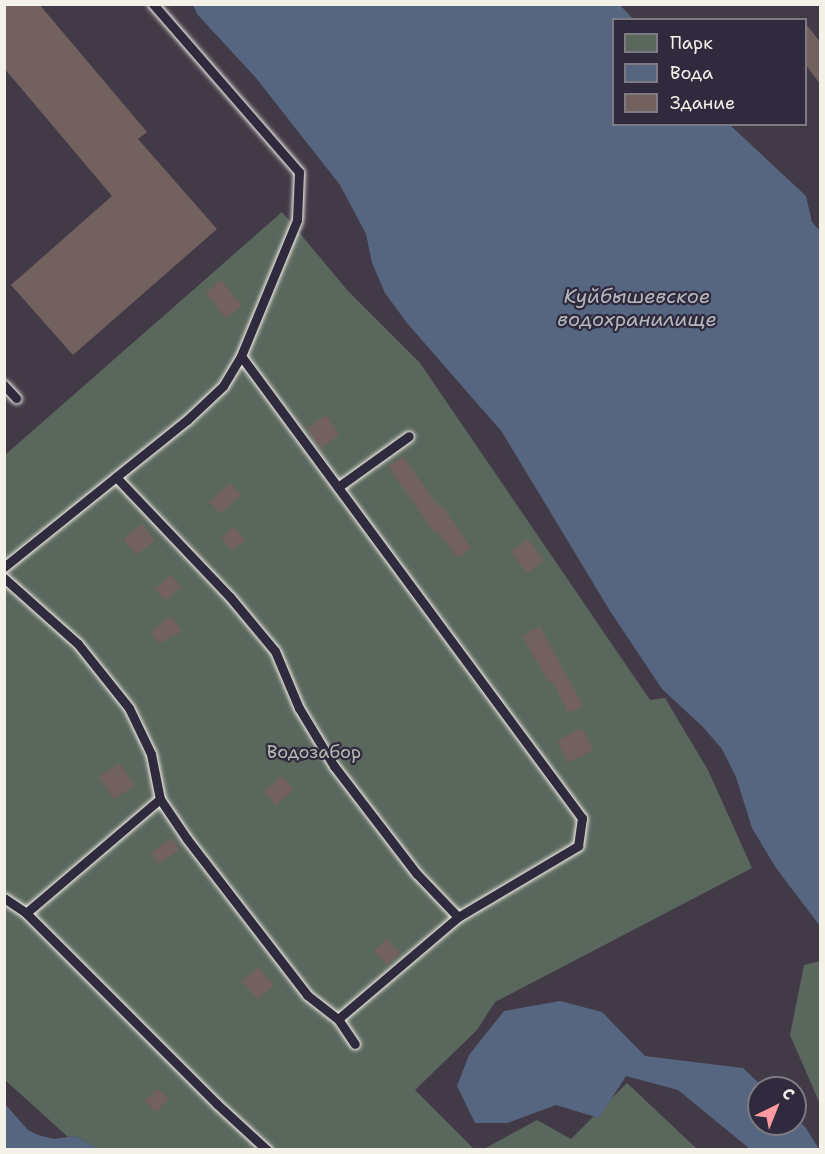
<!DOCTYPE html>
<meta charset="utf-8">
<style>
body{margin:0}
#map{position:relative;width:825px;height:1154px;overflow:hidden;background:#433a47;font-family:"Shantell Sans",sans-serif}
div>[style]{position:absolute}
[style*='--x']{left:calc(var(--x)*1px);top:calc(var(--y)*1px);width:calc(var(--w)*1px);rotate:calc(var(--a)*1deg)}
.green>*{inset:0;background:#5a675d}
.water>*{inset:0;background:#566580}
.building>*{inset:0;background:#72615f;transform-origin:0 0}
.roads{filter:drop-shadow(0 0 2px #f4f1e8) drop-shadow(0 0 2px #f4f1e8)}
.lane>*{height:9px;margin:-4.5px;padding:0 4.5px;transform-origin:4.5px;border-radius:4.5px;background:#2f2a3d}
span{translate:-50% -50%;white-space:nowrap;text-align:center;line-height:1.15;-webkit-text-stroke:4.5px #2f2a3d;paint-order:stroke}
.park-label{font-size:18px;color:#b6bab0}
.water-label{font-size:20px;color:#b5b9be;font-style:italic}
.frame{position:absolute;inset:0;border:6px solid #f4f1e8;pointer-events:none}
.legend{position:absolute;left:612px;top:18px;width:195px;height:108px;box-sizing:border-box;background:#2f2a3d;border:2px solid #7e7a81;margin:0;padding:8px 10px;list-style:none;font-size:18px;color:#f4f1e8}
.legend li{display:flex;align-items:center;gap:12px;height:30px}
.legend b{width:30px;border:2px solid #7e7a81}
.north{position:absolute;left:747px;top:1076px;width:60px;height:60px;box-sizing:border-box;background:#2f2a3d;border:2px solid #7e7a81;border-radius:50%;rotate:43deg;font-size:16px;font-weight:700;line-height:24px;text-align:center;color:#f4f1e8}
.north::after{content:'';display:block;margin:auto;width:21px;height:27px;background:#ff9aa2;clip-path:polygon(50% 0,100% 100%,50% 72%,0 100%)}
</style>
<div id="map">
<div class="green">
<i style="clip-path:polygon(282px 212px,348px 291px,420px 363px,650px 700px,665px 698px,708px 770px,752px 868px,495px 1002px,477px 1030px,415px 1090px,474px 1149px,99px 1149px,75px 1136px,68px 1137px,5px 1080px,5px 455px)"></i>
<i style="clip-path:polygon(820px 961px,820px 1104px,790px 1035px,804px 965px)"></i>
<i style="clip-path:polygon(627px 1083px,697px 1149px,482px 1150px,537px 1120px,571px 1139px)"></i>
</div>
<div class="water">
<i style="clip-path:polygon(193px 5px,620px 5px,633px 19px,614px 20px,614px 124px,730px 125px,806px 196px,812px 222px,820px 231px,820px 926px,776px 868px,752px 828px,736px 777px,722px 749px,703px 727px,662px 689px,610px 611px,502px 432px,407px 323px,385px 293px,372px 263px,366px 234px,340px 185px,256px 78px,197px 14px)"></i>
<i style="clip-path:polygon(560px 1001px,602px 1012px,645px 1056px,743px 1068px,764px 1088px,759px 1088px,759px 1124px,795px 1124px,795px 1117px,806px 1128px,819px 1149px,750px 1149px,678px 1090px,626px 1076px,599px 1118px,556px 1105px,507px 1123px,475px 1123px,457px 1086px,469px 1055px,504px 1011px)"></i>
<i style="clip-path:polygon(5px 1104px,28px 1130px,38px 1135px,54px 1139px,75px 1136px,99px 1149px,5px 1149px)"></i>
</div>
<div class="building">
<i style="clip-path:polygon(4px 4px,39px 4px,147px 132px,138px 139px,217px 229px,73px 355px,11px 285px,112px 196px,4px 68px)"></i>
<i style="clip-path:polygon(806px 24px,820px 42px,820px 84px,806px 65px)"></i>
<i style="left:221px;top:280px;width:33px;height:20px;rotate:51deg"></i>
<i style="left:326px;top:415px;width:24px;height:24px;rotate:55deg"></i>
<i style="clip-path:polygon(403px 456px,439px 507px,442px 505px,471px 548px,458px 558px,437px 531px,434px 533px,388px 466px)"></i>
<i style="left:230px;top:483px;width:16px;height:28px;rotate:47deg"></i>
<i style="left:142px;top:524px;width:21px;height:24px;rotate:51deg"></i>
<i style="left:234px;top:527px;width:17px;height:17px;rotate:50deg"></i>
<i style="left:528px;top:539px;width:27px;height:21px;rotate:54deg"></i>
<i style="left:171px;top:575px;width:16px;height:21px;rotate:50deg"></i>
<i style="clip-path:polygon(171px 616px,182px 631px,159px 644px,151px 631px)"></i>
<i style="clip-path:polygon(540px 626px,583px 706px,568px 713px,552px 681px,549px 683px,522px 636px)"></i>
<i style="left:582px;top:728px;width:25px;height:28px;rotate:63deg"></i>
<i style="left:120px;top:763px;width:27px;height:25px;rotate:57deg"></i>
<i style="left:282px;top:776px;width:18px;height:24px;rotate:49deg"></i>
<i style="left:172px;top:838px;width:14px;height:26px;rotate:56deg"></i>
<i style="left:387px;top:939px;width:19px;height:18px;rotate:47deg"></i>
<i style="left:258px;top:967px;width:24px;height:22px;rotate:48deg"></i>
<i style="left:157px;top:1088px;width:16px;height:18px;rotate:43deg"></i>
</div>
<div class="roads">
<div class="lane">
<i style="--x:241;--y:356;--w:574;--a:53.57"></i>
<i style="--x:582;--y:818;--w:28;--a:98"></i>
<i style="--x:578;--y:846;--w:139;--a:149.4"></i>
<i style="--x:458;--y:917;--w:157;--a:139.6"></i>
<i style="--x:4;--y:385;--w:18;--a:47"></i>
<i style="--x:116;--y:477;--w:166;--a:46.5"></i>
<i style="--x:230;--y:597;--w:70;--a:50.2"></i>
<i style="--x:275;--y:651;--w:62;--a:67.2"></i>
<i style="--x:299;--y:708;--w:68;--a:58.9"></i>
<i style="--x:334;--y:766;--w:136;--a:52.5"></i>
<i style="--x:417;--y:874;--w:59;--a:46.4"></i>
<i style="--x:338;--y:487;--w:87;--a:-35.7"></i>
<i style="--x:4;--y:567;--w:235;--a:-38.8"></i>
<i style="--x:187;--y:420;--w:50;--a:-43.4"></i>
<i style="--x:223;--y:386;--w:35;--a:-59"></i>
<i style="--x:241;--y:356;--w:147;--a:-67.6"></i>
<i style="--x:297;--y:220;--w:48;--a:-87.6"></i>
<i style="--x:299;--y:172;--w:223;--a:-131"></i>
<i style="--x:4;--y:578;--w:99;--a:41.7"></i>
<i style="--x:78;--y:644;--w:82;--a:51.4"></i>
<i style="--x:129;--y:708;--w:51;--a:64.4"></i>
<i style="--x:151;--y:754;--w:46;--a:78.7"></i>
<i style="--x:160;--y:799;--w:48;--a:56"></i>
<i style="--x:187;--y:839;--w:197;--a:52.4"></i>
<i style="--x:307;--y:995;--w:39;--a:38"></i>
<i style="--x:338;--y:1019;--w:30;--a:56"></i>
<i style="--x:4;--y:898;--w:27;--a:34"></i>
<i style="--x:26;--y:913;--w:270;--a:45"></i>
<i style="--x:217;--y:1104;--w:68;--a:42.6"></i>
<i style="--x:26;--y:913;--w:176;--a:-40.4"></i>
</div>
</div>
<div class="park-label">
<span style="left:314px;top:752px">Водозабор</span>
</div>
<div class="water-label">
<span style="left:637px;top:308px">Куйбышевское<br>водохранилище</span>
</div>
<div class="frame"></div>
<ul class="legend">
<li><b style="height:16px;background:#5a675d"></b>Парк</li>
<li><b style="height:16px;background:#566580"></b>Вода</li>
<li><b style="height:16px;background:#72615f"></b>Здание</li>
</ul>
<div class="north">С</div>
</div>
